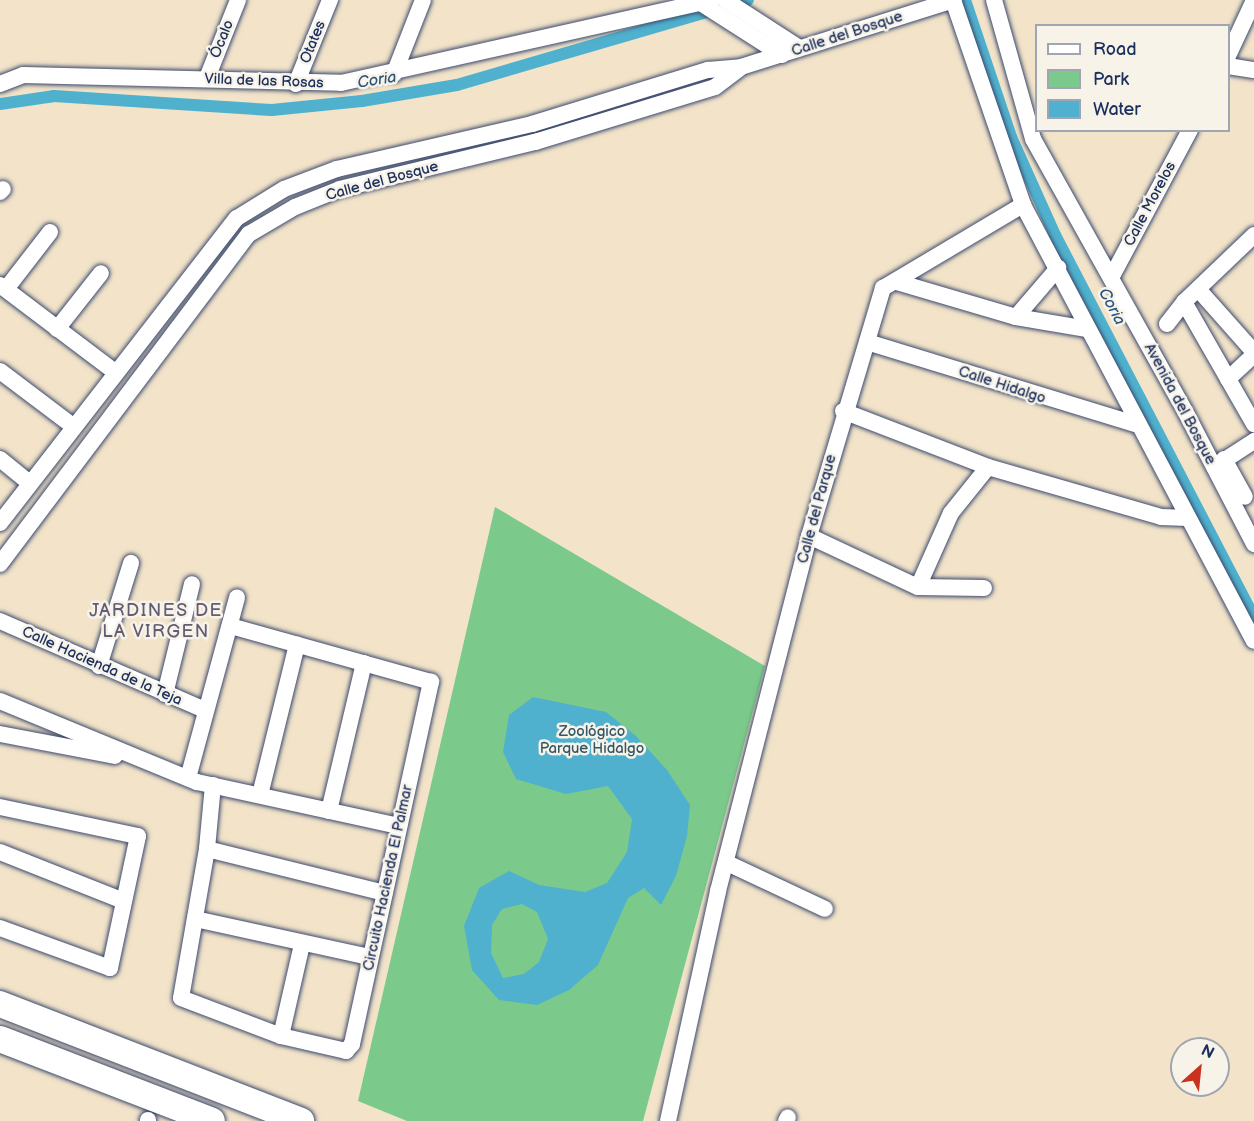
<!DOCTYPE html>
<meta charset="utf-8">
<style>
body{margin:0}
#map{position:relative;width:1254px;height:1121px;overflow:hidden;background:#f2e3c9;font-family:"Balsamiq Sans",sans-serif}
div>[style]{position:absolute}
[style*='--x']{left:calc(var(--x)*1px);top:calc(var(--y)*1px);width:calc(var(--w)*1px);rotate:calc(var(--a)*1deg)}
.green>*{inset:0;background:#7bca8b}
.water>*{inset:0;background:#4fb1ce}
.canal>*{height:12px;margin:-6px;padding:0 6px;transform-origin:6px;border-radius:6px;background:#4fb1ce}
.roads{filter:drop-shadow(0 0 2px #3b4a6e) drop-shadow(0 0 2px #3b4a6e)}
.minor>*{height:16px;margin:-8px;padding:0 8px;transform-origin:8px;border-radius:8px;background:#fff}
.highway>*{height:26px;margin:-13px;padding:0 13px;transform-origin:13px;border-radius:13px;background:#fff}
span{translate:-50% -50%;white-space:nowrap;text-align:center;line-height:1.15;-webkit-text-stroke:5px #f7f3e8;paint-order:stroke}
.street-label{font-size:15px;color:#1b2f5e}
.park-label{font-size:15px;color:#335669}
.water-label{font-size:16px;color:#2b5680;font-style:italic}
.quarter-label{font-size:18px;color:#645c75;letter-spacing:1.5px}
.legend{position:absolute;left:1035px;top:24px;width:195px;height:108px;box-sizing:border-box;background:#f7f3e8;border:2px solid #9fa5b1;margin:0;padding:8px 10px;list-style:none;font-size:18px;color:#1b2f5e}
.legend li{display:flex;align-items:center;gap:12px;height:30px}
.legend b{width:30px;border:2px solid #9fa5b1}
.north{position:absolute;left:1170px;top:1037px;width:60px;height:60px;box-sizing:border-box;background:#f7f3e8;border:2px solid #9fa5b1;border-radius:50%;rotate:27deg;font-size:16px;font-weight:700;line-height:24px;text-align:center;color:#1b2f5e}
.north::after{content:'';display:block;margin:auto;width:21px;height:27px;background:#c8321e;clip-path:polygon(50% 0,100% 100%,50% 72%,0 100%)}
</style>
<div id="map">
<div class="green">
<i style="clip-path:polygon(495px 507px,765px 666px,643px 1121px,407px 1121px,358px 1101px)"></i>
</div>
<div class="water">
<i style="clip-path:polygon(evenodd,533px 697px,606px 712px,636px 736px,667px 770px,690px 805px,687px 836px,676px 876px,661px 905px,644px 888px,628px 898px,598px 965px,569px 990px,537px 1005px,499px 1000px,472px 970px,464px 926px,479px 888px,509px 871px,539px 885px,585px 892px,607px 883px,627px 852px,632px 819px,608px 786px,566px 794px,516px 779px,503px 752px,509px 715px,533px 697px,522px 904px,537px 912px,548px 939px,539px 962px,524px 974px,503px 978px,491px 953px,492px 925px,502px 909px,522px 904px)"></i>
</div>
<div class="canal">
<i style="--x:965;--y:0;--w:145;--a:71.4"></i>
<i style="--x:1011;--y:137;--w:107;--a:65.8"></i>
<i style="--x:1055;--y:235;--w:431;--a:62.5"></i>
<i style="--x:0;--y:104;--w:55;--a:-8.4"></i>
<i style="--x:54;--y:96;--w:218;--a:3.7"></i>
<i style="--x:272;--y:110;--w:90;--a:-5.7"></i>
<i style="--x:362;--y:101;--w:96;--a:-9.6"></i>
<i style="--x:457;--y:85;--w:303;--a:-16.3"></i>
</div>
<div class="roads">
<div class="minor">
<i style="--x:696;--y:0;--w:102;--a:32.6"></i>
<i style="--x:725;--y:0;--w:87;--a:32.8"></i>
<i style="--x:953;--y:0;--w:217;--a:71.1"></i>
<i style="--x:1023;--y:205;--w:493;--a:62.1"></i>
<i style="--x:994;--y:0;--w:144;--a:74.3"></i>
<i style="--x:1033;--y:139;--w:312;--a:60.8"></i>
<i style="--x:1185;--y:411;--w:150;--a:62.6"></i>
<i style="--x:1228;--y:56;--w:62;--a:-65.1"></i>
<i style="--x:1228;--y:66;--w:26;--a:9"></i>
<i style="--x:394;--y:74;--w:79;--a:-68.6"></i>
<i style="--x:207;--y:78;--w:84;--a:-68.3"></i>
<i style="--x:0;--y:84;--w:25;--a:-21"></i>
<i style="--x:23;--y:75;--w:318;--a:1.4"></i>
<i style="--x:341;--y:83;--w:380;--a:-12.6"></i>
<i style="--x:296;--y:84;--w:91;--a:-68"></i>
<i style="--x:0;--y:192;--w:4;--a:-45"></i>
<i style="--x:1111;--y:278;--w:168;--a:-61.9"></i>
<i style="--x:897;--y:282;--w:124;--a:16.4"></i>
<i style="--x:1016;--y:317;--w:72;--a:9.6"></i>
<i style="--x:0;--y:285;--w:144;--a:37.1"></i>
<i style="--x:6;--y:289;--w:72;--a:-52.3"></i>
<i style="--x:1198;--y:289;--w:84;--a:48.4"></i>
<i style="--x:1184;--y:302;--w:141;--a:60.2"></i>
<i style="--x:1016;--y:317;--w:65;--a:-49.4"></i>
<i style="--x:1167;--y:324;--w:28;--a:-52"></i>
<i style="--x:1184;--y:302;--w:97;--a:-43.7"></i>
<i style="--x:57;--y:329;--w:71;--a:-51.8"></i>
<i style="--x:867;--y:342;--w:284;--a:17"></i>
<i style="--x:0;--y:371;--w:91;--a:37"></i>
<i style="--x:1228;--y:379;--w:35;--a:-43"></i>
<i style="--x:843;--y:411;--w:155;--a:21.1"></i>
<i style="--x:988;--y:467;--w:180;--a:16.1"></i>
<i style="--x:1161;--y:517;--w:27;--a:2"></i>
<i style="--x:0;--y:459;--w:38;--a:39"></i>
<i style="--x:1224;--y:459;--w:43;--a:61.1"></i>
<i style="--x:1214;--y:467;--w:48;--a:-33"></i>
<i style="--x:0;--y:523;--w:386;--a:-52.2"></i>
<i style="--x:237;--y:218;--w:55;--a:-31.7"></i>
<i style="--x:284;--y:189;--w:57;--a:-20.7"></i>
<i style="--x:337;--y:169;--w:200;--a:-13"></i>
<i style="--x:532;--y:124;--w:184;--a:-17.1"></i>
<i style="--x:708;--y:70;--w:33;--a:-5"></i>
<i style="--x:741;--y:67;--w:223;--a:-17.5"></i>
<i style="--x:809;--y:536;--w:120;--a:25.1"></i>
<i style="--x:918;--y:587;--w:66;--a:0.9"></i>
<i style="--x:0;--y:564;--w:413;--a:-53"></i>
<i style="--x:249;--y:234;--w:53;--a:-30.4"></i>
<i style="--x:295;--y:207;--w:48;--a:-21.8"></i>
<i style="--x:340;--y:189;--w:201;--a:-13.6"></i>
<i style="--x:535;--y:142;--w:188;--a:-17"></i>
<i style="--x:715;--y:87;--w:31;--a:-37"></i>
<i style="--x:918;--y:587;--w:81;--a:-66"></i>
<i style="--x:951;--y:513;--w:59;--a:-51.2"></i>
<i style="--x:0;--y:621;--w:223;--a:23.5"></i>
<i style="--x:99;--y:666;--w:108;--a:-72.7"></i>
<i style="--x:165;--y:694;--w:113;--a:-76.2"></i>
<i style="--x:0;--y:701;--w:213;--a:22.4"></i>
<i style="--x:197;--y:782;--w:207;--a:12.3"></i>
<i style="--x:0;--y:734;--w:117;--a:10.8"></i>
<i style="--x:188;--y:778;--w:187;--a:-74.8"></i>
<i style="--x:213;--y:785;--w:64;--a:95.4"></i>
<i style="--x:207;--y:849;--w:151;--a:99.9"></i>
<i style="--x:181;--y:998;--w:107;--a:20.8"></i>
<i style="--x:281;--y:1036;--w:67;--a:13"></i>
<i style="--x:346;--y:1051;--w:9;--a:-49"></i>
<i style="--x:352;--y:1044;--w:371;--a:-77.7"></i>
<i style="--x:431;--y:682;--w:209;--a:-164.4"></i>
<i style="--x:260;--y:795;--w:155;--a:-76.2"></i>
<i style="--x:0;--y:807;--w:141;--a:11.9"></i>
<i style="--x:138;--y:836;--w:135;--a:102"></i>
<i style="--x:110;--y:968;--w:117;--a:-160"></i>
<i style="--x:329;--y:811;--w:152;--a:-76.7"></i>
<i style="--x:207;--y:849;--w:183;--a:13.9"></i>
<i style="--x:0;--y:852;--w:133;--a:21.6"></i>
<i style="--x:727;--y:863;--w:108;--a:25.1"></i>
<i style="--x:195;--y:919;--w:179;--a:12.3"></i>
<i style="--x:281;--y:1036;--w:94;--a:-77.1"></i>
<i style="--x:148;--y:1121;--w:1;--a:-90"></i>
<i style="--x:668;--y:1121;--w:235;--a:-77.7"></i>
<i style="--x:718;--y:891;--w:366;--a:-75.6"></i>
<i style="--x:809;--y:536;--w:259;--a:-73.4"></i>
<i style="--x:883;--y:288;--w:163;--a:-30.7"></i>
<i style="--x:786;--y:1121;--w:4;--a:-63"></i>
</div>
<div class="highway">
<i style="--x:0;--y:1004;--w:323;--a:21.2"></i>
<i style="--x:0;--y:1039;--w:227;--a:21.1"></i>
</div>
</div>
<div class="street-label">
<span style="left:847px;top:34px;rotate:-18deg">Calle del Bosque</span>
<span style="left:222px;top:39px;rotate:-68deg">Ócalo</span>
<span style="left:313px;top:42px;rotate:-68deg">Otates</span>
<span style="left:264px;top:81px;rotate:2deg">Villa de las Rosas</span>
<span style="left:382px;top:181px;rotate:-15deg">Calle del Bosque</span>
<span style="left:1150px;top:204px;rotate:-62deg">Calle Morelos</span>
<span style="left:1002px;top:385px;rotate:18deg">Calle Hidalgo</span>
<span style="left:1180px;top:404px;rotate:62deg">Avenida del Bosque</span>
<span style="left:817px;top:509px;rotate:-75deg">Calle del Parque</span>
<span style="left:102px;top:666px;rotate:24deg">Calle Hacienda de la Teja</span>
<span style="left:388px;top:878px;rotate:-78deg">Circuito Hacienda El Palmar</span>
</div>
<div class="park-label">
<span style="left:592px;top:740px">Zoológico<br>Parque Hidalgo</span>
</div>
<div class="water-label">
<span style="left:377px;top:81px;rotate:-9deg">Coria</span>
<span style="left:1111px;top:307px;rotate:62deg">Coria</span>
</div>
<div class="quarter-label">
<span style="left:156px;top:622px">JARDINES DE<br>LA VIRGEN</span>
</div>
<ul class="legend">
<li><b style="height:8px;background:#fff"></b>Road</li>
<li><b style="height:16px;background:#7bca8b"></b>Park</li>
<li><b style="height:16px;background:#4fb1ce"></b>Water</li>
</ul>
<div class="north">N</div>
</div>
